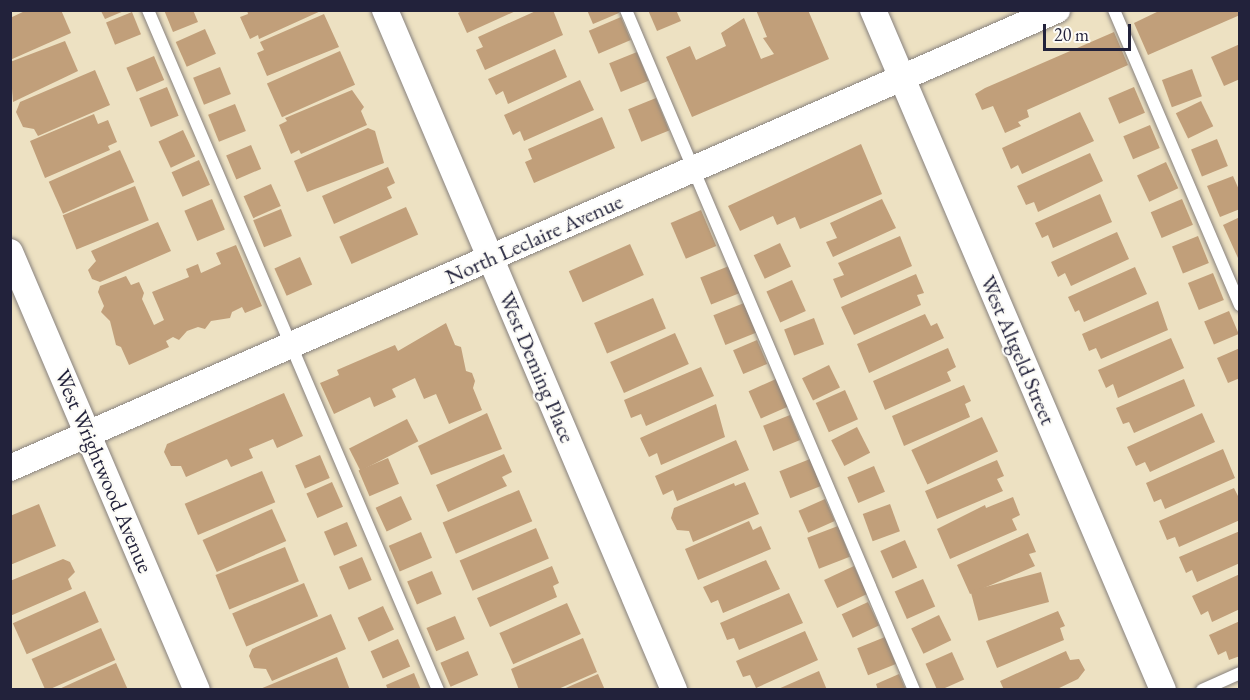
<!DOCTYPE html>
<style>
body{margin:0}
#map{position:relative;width:1250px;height:700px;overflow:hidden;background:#ede1c2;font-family:"EB Garamond",serif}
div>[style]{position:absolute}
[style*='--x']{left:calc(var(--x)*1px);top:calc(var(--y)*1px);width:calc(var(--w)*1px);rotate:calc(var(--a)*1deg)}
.building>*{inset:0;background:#c19f7a;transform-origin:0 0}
.roads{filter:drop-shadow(0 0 2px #88827e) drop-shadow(0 0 2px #88827e)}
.service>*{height:12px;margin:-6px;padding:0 6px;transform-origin:6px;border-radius:6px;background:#fff}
.minor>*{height:26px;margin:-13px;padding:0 13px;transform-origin:13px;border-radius:13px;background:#fff}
span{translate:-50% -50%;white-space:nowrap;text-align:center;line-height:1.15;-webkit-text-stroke:4.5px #fdfcf7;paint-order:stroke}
.street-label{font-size:22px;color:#22223b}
.frame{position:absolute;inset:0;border:12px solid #22223b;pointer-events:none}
.scale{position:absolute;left:1043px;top:24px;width:88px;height:27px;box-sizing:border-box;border:3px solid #22223b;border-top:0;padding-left:8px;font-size:18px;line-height:21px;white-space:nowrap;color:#22223b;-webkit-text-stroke:4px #fdfcf7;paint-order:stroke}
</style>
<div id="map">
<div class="building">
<i style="clip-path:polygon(27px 10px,61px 10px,71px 33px,10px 60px,10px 18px)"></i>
<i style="clip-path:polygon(164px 10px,193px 10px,198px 22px,173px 32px)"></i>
<i style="clip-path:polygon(247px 10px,323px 10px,259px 39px,258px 35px,250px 39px,240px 17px,248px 14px)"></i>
<i style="clip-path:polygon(464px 10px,518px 10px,467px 33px,458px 13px)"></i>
<i style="clip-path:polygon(538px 10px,553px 10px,563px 35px,485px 70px,476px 50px,483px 47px,478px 37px)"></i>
<i style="clip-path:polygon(587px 10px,618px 10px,619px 13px,593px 24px)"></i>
<i style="clip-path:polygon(648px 10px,676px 10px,681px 21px,657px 31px)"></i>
<i style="clip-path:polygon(756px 10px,808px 10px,829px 59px,692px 117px,666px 57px,690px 46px,696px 60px,726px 46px,721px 33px,744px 18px,761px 59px,774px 54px,763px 38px,767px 37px)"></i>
<i style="clip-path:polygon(1161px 10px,1240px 10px,1240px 15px,1148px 55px,1134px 23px)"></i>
<i style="clip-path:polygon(101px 11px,124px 11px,105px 19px)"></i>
<i style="left:132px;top:12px;width:24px;height:28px;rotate:68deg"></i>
<i style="clip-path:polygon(324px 14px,339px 47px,267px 76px,257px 53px,264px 50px,260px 42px)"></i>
<i style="left:621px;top:17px;width:25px;height:35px;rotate:67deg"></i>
<i style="left:205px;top:29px;width:27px;height:32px;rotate:66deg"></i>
<i style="clip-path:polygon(1114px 32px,1128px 65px,1027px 110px,1029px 117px,1018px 122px,1021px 126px,1005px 133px,993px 106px,982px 110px,975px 94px,985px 88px)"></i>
<i style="clip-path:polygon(65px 41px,78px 71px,13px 102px,10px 62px)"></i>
<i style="clip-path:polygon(1240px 44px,1240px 79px,1224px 86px,1211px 57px)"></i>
<i style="clip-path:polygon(555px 49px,567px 77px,508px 104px,503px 91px,496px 95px,488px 79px)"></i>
<i style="left:340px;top:51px;width:37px;height:80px;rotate:66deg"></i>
<i style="left:637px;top:52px;width:31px;height:30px;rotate:68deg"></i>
<i style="left:154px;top:56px;width:26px;height:30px;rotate:67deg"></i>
<i style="left:220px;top:67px;width:29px;height:29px;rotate:68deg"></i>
<i style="left:1192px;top:69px;width:29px;height:32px;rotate:70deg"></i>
<i style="clip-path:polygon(95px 70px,110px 105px,38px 136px,34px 129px,23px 127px,16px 112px,20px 102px)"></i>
<i style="clip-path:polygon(580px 80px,594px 110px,524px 141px,520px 131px,513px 135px,504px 115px)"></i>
<i style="left:167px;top:87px;width:31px;height:30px;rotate:68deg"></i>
<i style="left:1134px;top:87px;width:28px;height:28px;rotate:67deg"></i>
<i style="clip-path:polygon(352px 90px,364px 107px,361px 111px,367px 125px,301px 154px,299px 150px,291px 154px,279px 125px,287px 121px,285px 118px)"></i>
<i style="left:656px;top:98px;width:35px;height:30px;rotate:68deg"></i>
<i style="left:1201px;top:101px;width:28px;height:28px;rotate:64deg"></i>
<i style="left:235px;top:104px;width:29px;height:29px;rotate:68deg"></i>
<i style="clip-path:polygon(1080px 112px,1094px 141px,1022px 174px,1018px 165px,1011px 169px,1002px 148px)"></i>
<i style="clip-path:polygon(94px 114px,98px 124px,108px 120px,117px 142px,108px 146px,110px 150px,45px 178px,30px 141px)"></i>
<i style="clip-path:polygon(602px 117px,615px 148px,534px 183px,525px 162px,532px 159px,528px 149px)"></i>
<i style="left:1150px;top:125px;width:25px;height:29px;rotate:67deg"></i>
<i style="clip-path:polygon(368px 128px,375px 131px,384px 163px,307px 192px,294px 161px)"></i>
<i style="left:183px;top:130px;width:29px;height:27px;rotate:65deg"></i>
<i style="left:1217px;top:139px;width:29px;height:28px;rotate:68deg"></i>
<i style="clip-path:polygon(861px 144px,882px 194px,800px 229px,795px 217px,777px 225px,773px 216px,740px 231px,728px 206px)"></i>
<i style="left:251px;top:145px;width:26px;height:27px;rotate:67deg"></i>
<i style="left:120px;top:150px;width:35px;height:78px;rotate:66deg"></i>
<i style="clip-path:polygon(1090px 153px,1103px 181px,1038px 212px,1034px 202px,1026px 205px,1017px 186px)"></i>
<i style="left:199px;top:160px;width:27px;height:30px;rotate:66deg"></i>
<i style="left:1166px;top:162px;width:29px;height:32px;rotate:65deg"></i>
<i style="clip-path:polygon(388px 167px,395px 183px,387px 187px,392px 198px,334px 224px,322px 196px)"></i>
<i style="clip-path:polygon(1233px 176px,1240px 192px,1240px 209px,1220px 217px,1207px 186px)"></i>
<i style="left:271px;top:184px;width:24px;height:30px;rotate:66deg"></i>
<i style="left:135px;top:186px;width:37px;height:78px;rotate:68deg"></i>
<i style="clip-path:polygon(1100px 194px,1112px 222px,1053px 248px,1048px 235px,1042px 238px,1035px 223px)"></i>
<i style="left:212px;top:199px;width:33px;height:30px;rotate:67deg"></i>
<i style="clip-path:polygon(882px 199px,896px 228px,833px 257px,826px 242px,837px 238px,830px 223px)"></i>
<i style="left:1182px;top:199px;width:28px;height:34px;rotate:67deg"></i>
<i style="left:406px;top:207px;width:30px;height:73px;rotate:66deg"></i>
<i style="left:281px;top:209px;width:29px;height:30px;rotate:68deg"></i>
<i style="left:701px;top:210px;width:39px;height:33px;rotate:67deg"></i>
<i style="clip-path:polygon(1240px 217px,1240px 257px,1238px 258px,1223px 225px)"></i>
<i style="clip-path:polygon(158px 222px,171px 251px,100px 282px,92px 279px,88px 270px,96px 261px,91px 251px)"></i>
<i style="clip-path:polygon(1117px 232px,1129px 259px,1071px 286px,1065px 273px,1058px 277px,1051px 262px)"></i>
<i style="clip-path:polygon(900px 236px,912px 266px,841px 298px,833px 279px,844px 275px,838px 263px)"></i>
<i style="left:1198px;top:236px;width:29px;height:28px;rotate:68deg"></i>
<i style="left:780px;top:243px;width:26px;height:29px;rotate:65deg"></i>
<i style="left:630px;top:244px;width:34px;height:67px;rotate:66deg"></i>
<i style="clip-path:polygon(236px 245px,262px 306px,245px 313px,242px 307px,232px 312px,230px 318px,211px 321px,205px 329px,198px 327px,187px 331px,179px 340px,173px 337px,166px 341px,169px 347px,129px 365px,121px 347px,116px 345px,110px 321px,101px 312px,104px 306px,98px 292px,100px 286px,126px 276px,131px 285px,139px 282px,144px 293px,142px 299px,154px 325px,164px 320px,152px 292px,189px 277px,186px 269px,198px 264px,201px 273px,221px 264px,216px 253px)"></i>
<i style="left:300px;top:257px;width:30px;height:28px;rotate:66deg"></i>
<i style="left:729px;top:266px;width:29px;height:31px;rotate:68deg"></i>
<i style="clip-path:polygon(1135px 267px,1147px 294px,1084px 322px,1079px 310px,1075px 312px,1068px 297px)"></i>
<i style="left:1213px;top:273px;width:29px;height:27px;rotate:68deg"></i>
<i style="clip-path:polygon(916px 274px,924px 293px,917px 295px,921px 305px,854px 335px,841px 307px)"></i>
<i style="left:792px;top:280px;width:34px;height:28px;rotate:66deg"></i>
<i style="left:653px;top:298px;width:33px;height:64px;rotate:67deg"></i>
<i style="clip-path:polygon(1158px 301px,1168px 330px,1101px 359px,1096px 348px,1089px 351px,1082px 334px)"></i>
<i style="left:744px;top:303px;width:32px;height:33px;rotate:68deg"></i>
<i style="left:1229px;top:311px;width:25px;height:27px;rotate:67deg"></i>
<i style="clip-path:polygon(925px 314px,931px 326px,937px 323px,944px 338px,869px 373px,857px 344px)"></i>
<i style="left:814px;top:318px;width:28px;height:32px;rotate:69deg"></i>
<i style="clip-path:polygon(446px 323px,455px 345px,461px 347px,466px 371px,472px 373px,475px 381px,473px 388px,482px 410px,449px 424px,436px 394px,424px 399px,415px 378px,392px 389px,396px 397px,374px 407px,370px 397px,334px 414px,320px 383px,339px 375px,337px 370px,395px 345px,398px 351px)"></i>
<i style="left:675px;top:333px;width:34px;height:71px;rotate:66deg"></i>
<i style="clip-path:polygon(1171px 338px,1184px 368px,1118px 398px,1113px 384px,1106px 388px,1098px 370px)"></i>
<i style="left:757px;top:340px;width:26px;height:26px;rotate:67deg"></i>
<i style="clip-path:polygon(948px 348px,956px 367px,947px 372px,951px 381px,885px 410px,873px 381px)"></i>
<i style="clip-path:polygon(1240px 348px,1240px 378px,1228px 383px,1217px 358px)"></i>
<i style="left:829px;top:365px;width:25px;height:30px;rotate:64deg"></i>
<i style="clip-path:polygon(701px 367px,714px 396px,646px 426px,641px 414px,631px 418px,624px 400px)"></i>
<i style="left:776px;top:379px;width:30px;height:30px;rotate:66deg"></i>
<i style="clip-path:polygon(1184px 379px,1195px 406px,1134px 433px,1129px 422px,1123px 424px,1116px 408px)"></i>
<i style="clip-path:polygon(964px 385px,971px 401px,965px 404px,970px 417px,904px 446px,892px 416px)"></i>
<i style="left:845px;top:390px;width:32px;height:32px;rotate:66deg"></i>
<i style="clip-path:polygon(284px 393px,303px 436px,277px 448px,273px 439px,249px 449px,253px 458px,231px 467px,227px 459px,186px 477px,181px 466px,171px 466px,164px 452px,167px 444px)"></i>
<i style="clip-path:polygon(716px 404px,725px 437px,661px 465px,657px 453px,649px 457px,640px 438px)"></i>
<i style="clip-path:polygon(487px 413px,502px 449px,431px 475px,418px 446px)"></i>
<i style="clip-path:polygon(1202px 413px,1215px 442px,1150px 472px,1145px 462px,1136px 466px,1127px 447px)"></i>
<i style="left:790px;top:415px;width:27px;height:29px;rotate:68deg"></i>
<i style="left:982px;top:417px;width:38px;height:78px;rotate:65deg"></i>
<i style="left:407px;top:419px;width:25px;height:65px;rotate:63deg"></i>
<i style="left:857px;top:427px;width:29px;height:29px;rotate:63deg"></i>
<i style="clip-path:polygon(736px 440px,749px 470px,677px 501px,673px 490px,663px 495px,655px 476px)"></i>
<i style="clip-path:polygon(1223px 449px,1235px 478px,1165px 509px,1161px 499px,1154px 502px,1146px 483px)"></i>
<i style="clip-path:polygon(504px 454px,512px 472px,502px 477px,507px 486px,448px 512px,436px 485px)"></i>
<i style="left:320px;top:455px;width:25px;height:27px;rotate:67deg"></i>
<i style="left:388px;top:458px;width:28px;height:32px;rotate:67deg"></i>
<i style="left:810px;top:459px;width:29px;height:33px;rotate:68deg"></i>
<i style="clip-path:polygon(997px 460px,1004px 476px,997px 479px,1003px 491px,937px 519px,925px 491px)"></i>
<i style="left:874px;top:466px;width:28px;height:29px;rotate:67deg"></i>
<i style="left:262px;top:471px;width:34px;height:84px;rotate:67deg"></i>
<i style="left:332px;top:482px;width:27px;height:28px;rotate:66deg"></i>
<i style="clip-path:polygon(745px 482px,759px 514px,693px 542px,689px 531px,677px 530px,671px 518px,674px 508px,734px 483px,735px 486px)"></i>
<i style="clip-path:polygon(1234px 488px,1240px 500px,1240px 520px,1179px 547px,1175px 537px,1167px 540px,1159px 521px)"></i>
<i style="left:519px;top:490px;width:34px;height:83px;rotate:67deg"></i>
<i style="left:401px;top:496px;width:26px;height:28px;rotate:65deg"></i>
<i style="clip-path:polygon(1013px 497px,1020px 515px,1012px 519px,1017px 530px,950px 559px,937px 529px,985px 505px,986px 508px)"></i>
<i style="left:825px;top:499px;width:24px;height:29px;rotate:66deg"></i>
<i style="clip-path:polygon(39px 504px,56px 546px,10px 565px,10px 516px)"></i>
<i style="left:890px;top:504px;width:29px;height:29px;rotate:70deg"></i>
<i style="left:272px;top:509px;width:35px;height:76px;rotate:66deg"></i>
<i style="clip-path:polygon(749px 521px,753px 530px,761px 526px,771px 549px,698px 580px,685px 549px)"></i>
<i style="left:347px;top:522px;width:26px;height:25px;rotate:67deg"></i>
<i style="left:838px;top:526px;width:33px;height:33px;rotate:69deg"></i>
<i style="left:536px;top:528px;width:33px;height:83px;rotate:67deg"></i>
<i style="clip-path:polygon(1240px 531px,1240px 563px,1197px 582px,1192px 570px,1186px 573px,1179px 557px)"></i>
<i style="left:421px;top:532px;width:28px;height:35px;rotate:67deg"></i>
<i style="clip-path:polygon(1028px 533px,1036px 552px,1029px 554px,1035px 566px,970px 594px,957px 565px)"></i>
<i style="left:905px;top:540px;width:30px;height:27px;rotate:66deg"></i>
<i style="left:285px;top:547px;width:37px;height:75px;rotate:68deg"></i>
<i style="left:362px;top:557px;width:25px;height:25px;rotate:67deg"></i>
<i style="clip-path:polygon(63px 559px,70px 562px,75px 572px,68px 579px,72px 589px,10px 616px,10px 581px)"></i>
<i style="clip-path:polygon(766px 560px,780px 589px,723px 613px,718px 600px,711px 603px,703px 587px)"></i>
<i style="clip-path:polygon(552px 566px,559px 583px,553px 586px,557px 597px,490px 627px,477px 598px)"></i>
<i style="left:854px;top:566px;width:31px;height:33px;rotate:65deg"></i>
<i style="left:432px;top:571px;width:25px;height:27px;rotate:67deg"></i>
<i style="left:1041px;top:572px;width:31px;height:73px;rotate:75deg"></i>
<i style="clip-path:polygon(1240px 574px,1240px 609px,1212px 622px,1208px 611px,1201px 615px,1192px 596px)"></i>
<i style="left:923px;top:579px;width:30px;height:31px;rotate:66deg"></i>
<i style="left:304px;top:583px;width:36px;height:78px;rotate:67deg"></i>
<i style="left:85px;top:591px;width:34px;height:79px;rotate:66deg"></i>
<i style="clip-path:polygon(789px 593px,803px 623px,739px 650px,734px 638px,727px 640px,720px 623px)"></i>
<i style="left:868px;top:602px;width:26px;height:29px;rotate:65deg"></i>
<i style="left:567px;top:603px;width:34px;height:74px;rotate:66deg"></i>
<i style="left:383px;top:606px;width:26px;height:28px;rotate:65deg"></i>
<i style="clip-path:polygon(1058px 611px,1065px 626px,1060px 628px,1064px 640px,997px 668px,986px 641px)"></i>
<i style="clip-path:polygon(331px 614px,346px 649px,272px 681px,266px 669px,254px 668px,249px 656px,252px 649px)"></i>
<i style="left:939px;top:615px;width:28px;height:31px;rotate:64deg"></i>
<i style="left:455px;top:616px;width:25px;height:31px;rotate:67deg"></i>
<i style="clip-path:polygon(1240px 621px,1240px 656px,1229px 660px,1226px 651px,1218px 655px,1209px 635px)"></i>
<i style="left:101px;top:628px;width:35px;height:76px;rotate:66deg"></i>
<i style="clip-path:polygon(805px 631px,818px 660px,756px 688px,750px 675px,743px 677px,736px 661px)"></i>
<i style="left:885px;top:637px;width:29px;height:30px;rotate:68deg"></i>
<i style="clip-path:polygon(583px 638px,597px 672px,556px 690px,519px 690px,511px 669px)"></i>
<i style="left:398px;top:639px;width:30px;height:30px;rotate:66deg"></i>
<i style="left:468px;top:651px;width:26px;height:30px;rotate:67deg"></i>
<i style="clip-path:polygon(1066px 651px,1070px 660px,1079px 659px,1085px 670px,1078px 679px,1055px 690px,1004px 690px,1000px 681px)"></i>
<i style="left:952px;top:652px;width:30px;height:29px;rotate:66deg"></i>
<i style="clip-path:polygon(337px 657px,350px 690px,260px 690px,260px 689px)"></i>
<i style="clip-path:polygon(116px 663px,128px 690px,57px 690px)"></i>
<i style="clip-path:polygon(819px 671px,827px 690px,776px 690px)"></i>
<i style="clip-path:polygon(414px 673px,421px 690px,388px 690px,386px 685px)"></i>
<i style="clip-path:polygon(598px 674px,605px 690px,561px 690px)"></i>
<i style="clip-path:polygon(899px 674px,906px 690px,878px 690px,876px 684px)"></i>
</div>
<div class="roads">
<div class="service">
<i style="--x:148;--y:10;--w:739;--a:66.9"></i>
<i style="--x:626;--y:10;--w:738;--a:67.05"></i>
<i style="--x:1114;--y:10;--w:321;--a:66.9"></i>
<i style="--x:1202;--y:690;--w:42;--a:-24.1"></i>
</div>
<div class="minor">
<i style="--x:385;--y:10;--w:739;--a:66.97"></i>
<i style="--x:873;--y:10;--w:739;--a:66.9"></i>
<i style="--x:10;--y:252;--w:476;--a:66.9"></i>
<i style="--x:10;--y:468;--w:1143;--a:-23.63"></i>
</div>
</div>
<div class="street-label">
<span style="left:534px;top:239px;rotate:-24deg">North Leclaire Avenue</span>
<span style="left:1018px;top:350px;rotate:67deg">West Altgeld Street</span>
<span style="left:537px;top:367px;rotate:67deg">West Deming Place</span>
<span style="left:104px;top:471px;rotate:67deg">West Wrightwood Avenue</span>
</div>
<div class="frame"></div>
<div class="scale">20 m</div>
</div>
